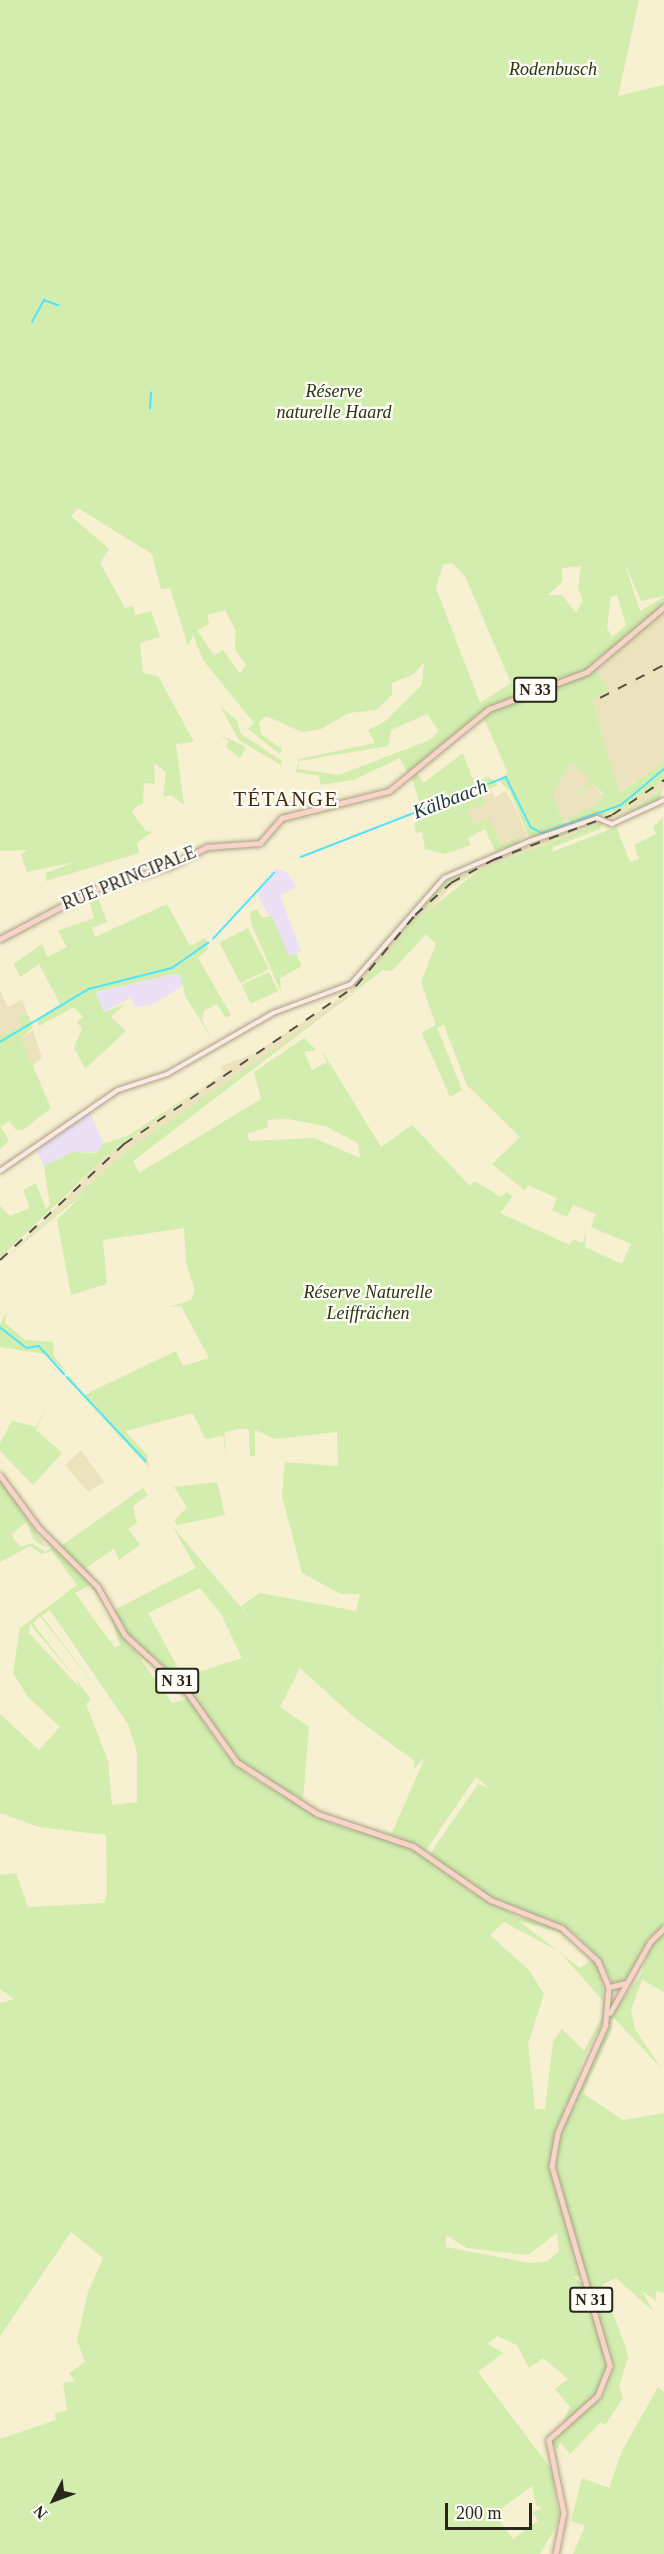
<!DOCTYPE html>
<meta charset="utf-8">
<style>
body{margin:0}
#map{position:relative;width:664px;height:2554px;overflow:hidden;background:#f7f0d1;font-family:"Times New Roman",serif}
div>[style]{position:absolute}
[style*='--x']{left:calc(var(--x)*1px);top:calc(var(--y)*1px);width:calc(var(--w)*1px);rotate:calc(var(--a)*1deg)}
.built>*{inset:0;background:#ece3be}
.education>*{inset:0;background:#ece0f5}
.green>*{inset:0;background:#d2edae;transform-origin:0 0}
.stream>*{height:1.5px;margin:-0.75px;padding:0 0.75px;transform-origin:0.75px;border-radius:0.75px;background:#52e4fa}
.roads{filter:drop-shadow(0 0 2px #a8a185) drop-shadow(0 0 2px #a8a185)}
.secondary>*{height:4px;margin:-2px;padding:0 2px;transform-origin:2px;border-radius:2px;background:#fce9e4}
.primary>*{height:4.5px;margin:-2.25px;padding:0 2.25px;transform-origin:2.25px;border-radius:2.25px;background:#f8d4c8}
.rail>*{height:1.5px;margin-top:-0.75px;transform-origin:0;background:repeating-linear-gradient(90deg,#535040 0 10px,transparent 0 20px)}
span{translate:-50% -50%;white-space:nowrap;text-align:center;line-height:1.15;-webkit-text-stroke:4.5px #fefdf7;paint-order:stroke}
.shield-label span{padding:2px 4px;background:#fefdf7;border:2px solid;border-radius:4px;-webkit-text-stroke-width:0}
.shield-label{font-size:16px;color:#29271b;font-weight:700}
.park-label{font-size:18px;color:#283611;font-style:italic}
.street-label{font-size:18px;color:#29271b}
.water-label{font-size:20px;color:#21393d;font-style:italic}
.quarter-label{font-size:21px;color:#432b07;letter-spacing:1.5px}
.north{position:absolute;left:24px;top:2470px;width:60px;height:60px;-webkit-text-stroke:4px #fefdf7;paint-order:stroke;rotate:228deg;font-size:16px;font-weight:700;line-height:24px;text-align:center;color:#29271b}
.north::after{content:'';display:block;margin:auto;width:21px;height:27px;background:#29271b;clip-path:polygon(50% 0,100% 100%,50% 72%,0 100%)}
.scale{position:absolute;left:445px;top:2503px;width:87px;height:27px;box-sizing:border-box;border:3px solid #29271b;border-top:0;padding-left:8px;font-size:18px;line-height:21px;white-space:nowrap;color:#29271b;-webkit-text-stroke:4px #fefdf7;paint-order:stroke}
</style>
<div id="map">
<div class="built">
<i style="clip-path:polygon(664px 607px,664px 762px,618px 793px,592px 700px,594px 667px)"></i>
<i style="clip-path:polygon(570px 762px,591px 779px,572px 800px,593px 784px,606px 800px,564px 823px,553px 793px)"></i>
<i style="clip-path:polygon(664px 779px,664px 787px,631px 810px,479px 870px,450px 888px,352px 994px,350px 990px,411px 917px,448px 883px,487px 861px,603px 818px)"></i>
<i style="clip-path:polygon(490px 789px,495px 797px,505px 791px,512px 801px,527px 834px,523px 838px,503px 846px,483px 820px,474px 824px,468px 811px,482px 804px,481px 793px)"></i>
<i style="clip-path:polygon(0 991px,8px 1007px,22px 999px,27px 1013px,18px 1017px,22px 1026px,0 1036px)"></i>
<i style="clip-path:polygon(347px 993px,349px 997px,282px 1046px,124px 1153px,0 1264px,111px 1152px,223px 1073px,221px 1066px,255px 1053px)"></i>
<i style="clip-path:polygon(33px 1030px,42px 1058px,32px 1066px,21px 1039px)"></i>
<i style="clip-path:polygon(81px 1450px,104px 1482px,88px 1492px,65px 1465px)"></i>
</div>
<div class="education">
<i style="clip-path:polygon(276px 868px,286px 872px,297px 887px,280px 895px,301px 951px,289px 957px,257px 893px)"></i>
<i style="clip-path:polygon(174px 974px,181px 975px,184px 985px,152px 1005px,135px 1007px,130px 998px,104px 1012px,96px 992px)"></i>
<i style="clip-path:polygon(90px 1113px,104px 1144px,99px 1152px,73px 1152px,44px 1166px,37px 1150px)"></i>
</div>
<div class="green">
<i style="clip-path:polygon(evenodd,0 0,639px 0,618px 96px,664px 85px,664px 596px,641px 601px,625px 564px,640px 611px,664px 597px,664px 607px,594px 667px,609px 691px,592px 700px,619px 793px,664px 762px,664px 779px,623px 809px,570px 825px,569px 818px,598px 804px,603px 793px,593px 784px,571px 801px,591px 779px,570px 763px,553px 793px,565px 827px,530px 839px,510px 792px,498px 779px,508px 773px,481px 712px,408px 773px,400px 758px,353px 780px,321px 785px,319px 776px,296px 772px,299px 759px,375px 743px,368px 730px,384px 722px,422px 685px,424px 662px,414px 674px,392px 683px,392px 695px,376px 710px,349px 713px,321px 729px,302px 732px,266px 716px,259px 722px,261px 734px,282px 749px,280px 754px,248px 729px,254px 723px,203px 660px,193px 635px,188px 646px,170px 588px,161px 589px,152px 554px,78px 508px,71px 516px,109px 549px,100px 563px,125px 608px,133px 606px,135px 615px,151px 611px,160px 637px,140px 643px,143px 673px,158px 676px,194px 742px,176px 744px,184px 805px,171px 795px,163px 797px,166px 772px,154px 763px,155px 784px,144px 783px,143px 803px,131px 811px,146px 831px,152px 832px,137px 843px,139px 853px,46px 881px,46px 873px,75px 862px,27px 872px,21px 855px,27px 850px,0 851px,0 0,452px 563px,465px 576px,511px 683px,480px 703px,436px 588px,443px 564px,452px 563px,0 0,581px 566px,578px 588px,583px 600px,576px 613px,562px 595px,548px 595px,562px 582px,562px 568px,581px 566px,0 0,617px 595px,626px 625px,612px 637px,607px 628px,611px 597px,617px 595px,0 0,225px 610px,236px 631px,235px 650px,246px 664px,240px 674px,223px 650px,214px 655px,197px 630px,209px 624px,207px 615px,225px 610px,0 0,427px 714px,439px 731px,430px 740px,339px 775px,298px 769px,299px 761px,388px 746px,391px 730px,427px 714px)"></i>
<i style="clip-path:polygon(220px 706px,237px 721px,241px 734px,282px 761px,281px 765px,239px 740px)"></i>
<i style="clip-path:polygon(219px 734px,246px 747px,240px 758px,226px 747px,229px 741px)"></i>
<i style="clip-path:polygon(463px 753px,472px 777px,479px 781px,489px 777px,498px 785px,481px 793px,486px 804px,468px 811px,474px 824px,488px 817px,501px 845px,521px 838px,519px 844px,495px 851px,485px 829px,468px 838px,471px 845px,445px 854px,425px 849px,422px 832px,416px 833px,414px 817px,422px 813px,412px 777px,417px 773px,423px 783px)"></i>
<i style="clip-path:polygon(664px 787px,658px 801px,607px 821px,635px 808px)"></i>
<i style="clip-path:polygon(evenodd,663px 818px,664px 1924px,647px 1940px,630px 1975px,615px 1985px,597px 1955px,572px 1931px,479px 1892px,430px 1854px,478px 1784px,489px 1788px,476px 1777px,426px 1850px,385px 1832px,335px 1819px,242px 1764px,176px 1676px,130px 1638px,97px 1582px,61px 1546px,143px 1488px,148px 1495px,133px 1506px,137px 1523px,128px 1529px,140px 1545px,119px 1560px,114px 1549px,86px 1568px,102px 1588px,114px 1610px,196px 1568px,173px 1527px,255px 1624px,241px 1606px,260px 1593px,356px 1611px,360px 1594px,341px 1594px,302px 1573px,282px 1496px,285px 1462px,338px 1466px,337px 1432px,275px 1439px,255px 1430px,255px 1456px,250px 1456px,249px 1429px,238px 1429px,224px 1433px,227px 1458px,223px 1436px,205px 1439px,193px 1413px,125px 1431px,147px 1455px,149px 1468px,66px 1378px,70px 1376px,84px 1395px,176px 1351px,183px 1366px,209px 1358px,181px 1306px,170px 1307px,191px 1300px,195px 1290px,186px 1263px,184px 1228px,103px 1240px,107px 1284px,71px 1295px,57px 1220px,86px 1191px,17px 1249px,124px 1153px,352px 995px,413px 923px,479px 870px,603px 822px,600px 829px,553px 847px,552px 852px,616px 827px,630px 862px,639px 859px,634px 845px,656px 834px,653px 827px,663px 818px,426px 934px,436px 944px,421px 982px,436px 1025px,422px 1033px,450px 1097px,462px 1090px,437px 1028px,444px 1025px,467px 1085px,520px 1137px,492px 1164px,525px 1191px,528px 1185px,557px 1198px,552px 1210px,567px 1217px,573px 1205px,596px 1214px,591px 1227px,631px 1244px,622px 1264px,585px 1247px,586px 1230px,583px 1243px,573px 1239px,570px 1245px,500px 1213px,513px 1196px,506px 1192px,501px 1197px,474px 1181px,470px 1186px,412px 1125px,381px 1147px,321px 1049px,327px 1062px,312px 1070px,304px 1052px,316px 1050px,304px 1038px,254px 1072px,261px 1099px,139px 1173px,133px 1161px,383px 970px,392px 971px,426px 934px,663px 818px,288px 1119px,325px 1126px,358px 1143px,360px 1158px,314px 1138px,250px 1141px,247px 1134px,268px 1127px,267px 1120px,288px 1119px,663px 818px,200px 1588px,221px 1614px,242px 1658px,183px 1677px,148px 1613px,200px 1588px,663px 818px,300px 1668px,355px 1718px,415px 1761px,413px 1770px,425px 1757px,392px 1833px,335px 1819px,303px 1800px,309px 1727px,280px 1707px,300px 1668px)"></i>
<i style="clip-path:polygon(599px 820px,487px 861px,448px 883px,350px 990px,446px 880px,479px 863px)"></i>
<i style="clip-path:polygon(96px 893px,107px 922px,92px 928px,95px 937px,167px 904px,190px 946px,206px 938px,208px 949px,198px 958px,231px 1015px,226px 1018px,217px 1004px,204px 1011px,202px 1020px,212px 1039px,185px 996px,181px 975px,173px 974px,96px 992px,104px 1012px,125px 1004px,111px 1017px,126px 1031px,85px 1069px,74px 1047px,82px 1029px,77px 1022px,83px 1017px,74px 1007px,39px 1026px,36px 1020px,60px 1004px,39px 964px,20px 977px,14px 964px,42px 944px,47px 957px,67px 947px,58px 931px,94px 918px,88px 896px)"></i>
<i style="clip-path:polygon(257px 909px,262px 918px,272px 916px,289px 956px,296px 954px,302px 966px,280px 978px,281px 992px,251px 923px,250px 912px)"></i>
<i style="left:248px;top:928px;width:46px;height:32px;rotate:63deg"></i>
<i style="left:269px;top:972px;width:21px;height:30px;rotate:65deg"></i>
<i style="clip-path:polygon(27px 1013px,33px 1027px,21px 1039px,51px 1108px,23px 1130px,16px 1130px,9px 1121px,1px 1127px,9px 1141px,0 1149px,0 1036px,21px 1026px,18px 1017px)"></i>
<i style="clip-path:polygon(204px 1086px,111px 1152px,0 1258px,0 1206px,10px 1216px,30px 1208px,23px 1190px,36px 1183px,46px 1209px,50px 1205px,44px 1166px,73px 1152px,97px 1153px,103px 1144px,129px 1135px)"></i>
<i style="clip-path:polygon(7px 1312px,5px 1323px,25px 1340px,53px 1342px,54px 1356px,67px 1372px,45px 1354px,0 1347px,0 1324px)"></i>
<i style="clip-path:polygon(47px 1406px,36px 1430px,62px 1453px,33px 1485px,0 1451px,0 1443px,12px 1421px,36px 1427px)"></i>
<i style="clip-path:polygon(evenodd,0 1478px,46px 1548px,34px 1540px,26px 1522px,12px 1534px,14px 1539px,21px 1547px,32px 1543px,45px 1552px,52px 1548px,42px 1535px,88px 1577px,108px 1610px,90px 1585px,75px 1593px,115px 1648px,120px 1645px,110px 1615px,129px 1645px,183px 1690px,183px 1698px,165px 1675px,136px 1653px,172px 1703px,184px 1700px,187px 1696px,221px 1748px,248px 1775px,332px 1824px,411px 1846px,469px 1890px,518px 1917px,557px 1927px,569px 1935px,519px 1921px,580px 1968px,594px 1959px,602px 1973px,605px 2018px,583px 2059px,569px 2105px,564px 2103px,567px 2109px,550px 2165px,580px 2275px,573px 2277px,583px 2284px,606px 2353px,607px 2374px,591px 2402px,563px 2422px,570px 2407px,555px 2389px,568px 2379px,543px 2358px,529px 2368px,517px 2345px,497px 2336px,488px 2344px,503px 2353px,478px 2372px,552px 2470px,559px 2521px,540px 2554px,0 2554px,0 2439px,56px 2420px,55px 2414px,67px 2410px,63px 2383px,75px 2381px,69px 2373px,85px 2362px,77px 2340px,88px 2292px,103px 2258px,71px 2232px,0 2336px,0 2003px,14px 1999px,0 1989px,0 1875px,16px 1873px,28px 1907px,104px 1903px,107px 1892px,106px 1835px,39px 1827px,0 1813px,0 1714px,39px 1750px,60px 1727px,28px 1697px,13px 1673px,20px 1628px,77px 1585px,52px 1551px,42px 1554px,30px 1546px,0 1562px,0 1478px,50px 1610px,128px 1724px,137px 1752px,137px 1802px,112px 1805px,108px 1761px,86px 1704px,91px 1699px,33px 1623px,40px 1616px,101px 1694px,42px 1616px,50px 1610px,0 1478px,30px 1624px,75px 1678px,80px 1688px,29px 1633px,30px 1624px,0 1478px,504px 1922px,560px 1952px,603px 2001px,602px 2017px,584px 2051px,562px 2029px,553px 2041px,545px 2109px,535px 2109px,528px 2044px,544px 1994px,529px 1970px,490px 1935px,504px 1922px,0 1478px,557px 2233px,559px 2251px,548px 2261px,529px 2263px,446px 2247px,446px 2235px,467px 2248px,528px 2255px,557px 2233px,0 1478px,532px 2486px,536px 2505px,542px 2508px,533px 2512px,538px 2521px,513px 2539px,499px 2520px,501px 2509px,532px 2486px)"></i>
<i style="clip-path:polygon(217px 1482px,225px 1515px,177px 1525px,174px 1521px,187px 1507px,174px 1487px)"></i>
<i style="clip-path:polygon(664px 1931px,664px 1992px,642px 1980px,631px 2010px,635px 2029px,662px 2069px,613px 2017px,611px 2031px,583px 2093px,623px 2120px,664px 2113px,664px 2293px,656px 2291px,656px 2301px,642px 2291px,653px 2311px,616px 2278px,602px 2285px,625px 2345px,628px 2358px,619px 2386px,623px 2398px,605px 2425px,601px 2422px,570px 2454px,560px 2442px,558px 2449px,552px 2444px,553px 2437px,601px 2399px,614px 2367px,557px 2192px,556px 2142px,572px 2107px,579px 2104px,574px 2102px,611px 2014px,641px 1975px,651px 1943px)"></i>
<i style="clip-path:polygon(658px 2387px,664px 2392px,664px 2554px,573px 2554px,585px 2526px,571px 2521px,582px 2478px,609px 2488px,622px 2451px)"></i>
</div>
<div class="stream">
<i style="--x:32;--y:322;--w:25;--a:-61"></i>
<i style="--x:44;--y:300;--w:15;--a:20"></i>
<i style="--x:150;--y:409;--w:16;--a:-86"></i>
<i style="--x:301;--y:857;--w:220;--a:-21.3"></i>
<i style="--x:506;--y:777;--w:56;--a:63.4"></i>
<i style="--x:531;--y:827;--w:13;--a:29"></i>
<i style="--x:542;--y:833;--w:84;--a:-19.5"></i>
<i style="--x:621;--y:805;--w:56;--a:-39.9"></i>
<i style="--x:213;--y:939;--w:90;--a:-47.3"></i>
<i style="--x:0;--y:1042;--w:104;--a:-30.8"></i>
<i style="--x:89;--y:989;--w:86;--a:-14.2"></i>
<i style="--x:172;--y:968;--w:44;--a:-34.8"></i>
<i style="--x:0;--y:1327;--w:34;--a:38"></i>
<i style="--x:27;--y:1348;--w:12;--a:-9"></i>
<i style="--x:39;--y:1346;--w:38;--a:48"></i>
<i style="--x:67;--y:1377;--w:115;--a:46.8"></i>
</div>
<div class="roads">
<div class="secondary">
<i style="--x:0;--y:1171;--w:143;--a:-34.5"></i>
<i style="--x:118;--y:1090;--w:52;--a:-18.1"></i>
<i style="--x:167;--y:1074;--w:122;--a:-29.9"></i>
<i style="--x:273;--y:1013;--w:83;--a:-20.4"></i>
<i style="--x:351;--y:984;--w:141;--a:-48.7"></i>
<i style="--x:444;--y:878;--w:94;--a:-23.3"></i>
<i style="--x:530;--y:841;--w:71;--a:-18.9"></i>
<i style="--x:597;--y:818;--w:16;--a:22"></i>
<i style="--x:612;--y:824;--w:57;--a:-24.8"></i>
</div>
<div class="primary">
<i style="--x:0;--y:939;--w:107;--a:-27.8"></i>
<i style="--x:95;--y:889;--w:78;--a:-17"></i>
<i style="--x:170;--y:866;--w:42;--a:-27.2"></i>
<i style="--x:207;--y:847;--w:53;--a:-4.3"></i>
<i style="--x:260;--y:843;--w:33;--a:-49"></i>
<i style="--x:282;--y:818;--w:110;--a:-14.2"></i>
<i style="--x:389;--y:791;--w:129;--a:-39.4"></i>
<i style="--x:489;--y:709;--w:105;--a:-20.7"></i>
<i style="--x:587;--y:672;--w:101;--a:-40.2"></i>
<i style="--x:0;--y:1475;--w:66;--a:53.7"></i>
<i style="--x:39;--y:1528;--w:83;--a:45"></i>
<i style="--x:98;--y:1587;--w:55;--a:60.6"></i>
<i style="--x:125;--y:1635;--w:86;--a:42.6"></i>
<i style="--x:188;--y:1693;--w:85;--a:54.6"></i>
<i style="--x:237;--y:1762;--w:96;--a:32.7"></i>
<i style="--x:318;--y:1814;--w:100;--a:18.6"></i>
<i style="--x:413;--y:1846;--w:95;--a:34.7"></i>
<i style="--x:491;--y:1900;--w:76;--a:21.5"></i>
<i style="--x:562;--y:1928;--w:49;--a:42.5"></i>
<i style="--x:598;--y:1961;--w:28;--a:67"></i>
<i style="--x:609;--y:1987;--w:38;--a:95"></i>
<i style="--x:606;--y:2025;--w:118;--a:114"></i>
<i style="--x:558;--y:2133;--w:34;--a:100"></i>
<i style="--x:552;--y:2166;--w:208;--a:73.8"></i>
<i style="--x:610;--y:2366;--w:32;--a:112"></i>
<i style="--x:598;--y:2396;--w:66;--a:138.1"></i>
<i style="--x:549;--y:2440;--w:75;--a:78.4"></i>
<i style="--x:564;--y:2513;--w:42;--a:101"></i>
<i style="--x:609;--y:1987;--w:17;--a:-13"></i>
<i style="--x:610;--y:2013;--w:81;--a:-60.6"></i>
<i style="--x:650;--y:1942;--w:20;--a:-45"></i>
</div>
</div>
<div class="rail">
<i style="--x:600;--y:698;--w:72;--a:-27.3"></i>
<i style="--x:0;--y:1260;--w:170;--a:-43.1"></i>
<i style="--x:124;--y:1144;--w:281;--a:-34.3"></i>
<i style="--x:356;--y:986;--w:92;--a:-50.3"></i>
<i style="--x:415;--y:915;--w:48;--a:-41.6"></i>
<i style="--x:451;--y:883;--w:48;--a:-28.7"></i>
<i style="--x:493;--y:860;--w:127;--a:-20.7"></i>
<i style="--x:612;--y:815;--w:63;--a:-33.9"></i>
</div>
<div class="shield-label">
<span style="left:535px;top:690px">N 33</span>
<span style="left:177px;top:1681px">N 31</span>
<span style="left:591px;top:2300px">N 31</span>
</div>
<div class="park-label">
<span style="left:553px;top:69px">Rodenbusch</span>
<span style="left:334px;top:402px">Réserve<br>naturelle Haard</span>
<span style="left:368px;top:1303px">Réserve Naturelle<br>Leiffrächen</span>
</div>
<div class="street-label">
<span style="left:129px;top:878px;rotate:-22deg">RUE PRINCIPALE</span>
</div>
<div class="water-label">
<span style="left:450px;top:799px;rotate:-21deg">Kälbaach</span>
</div>
<div class="quarter-label">
<span style="left:286px;top:799px">TÉTANGE</span>
</div>
<div class="north">N</div>
<div class="scale">200 m</div>
</div>
